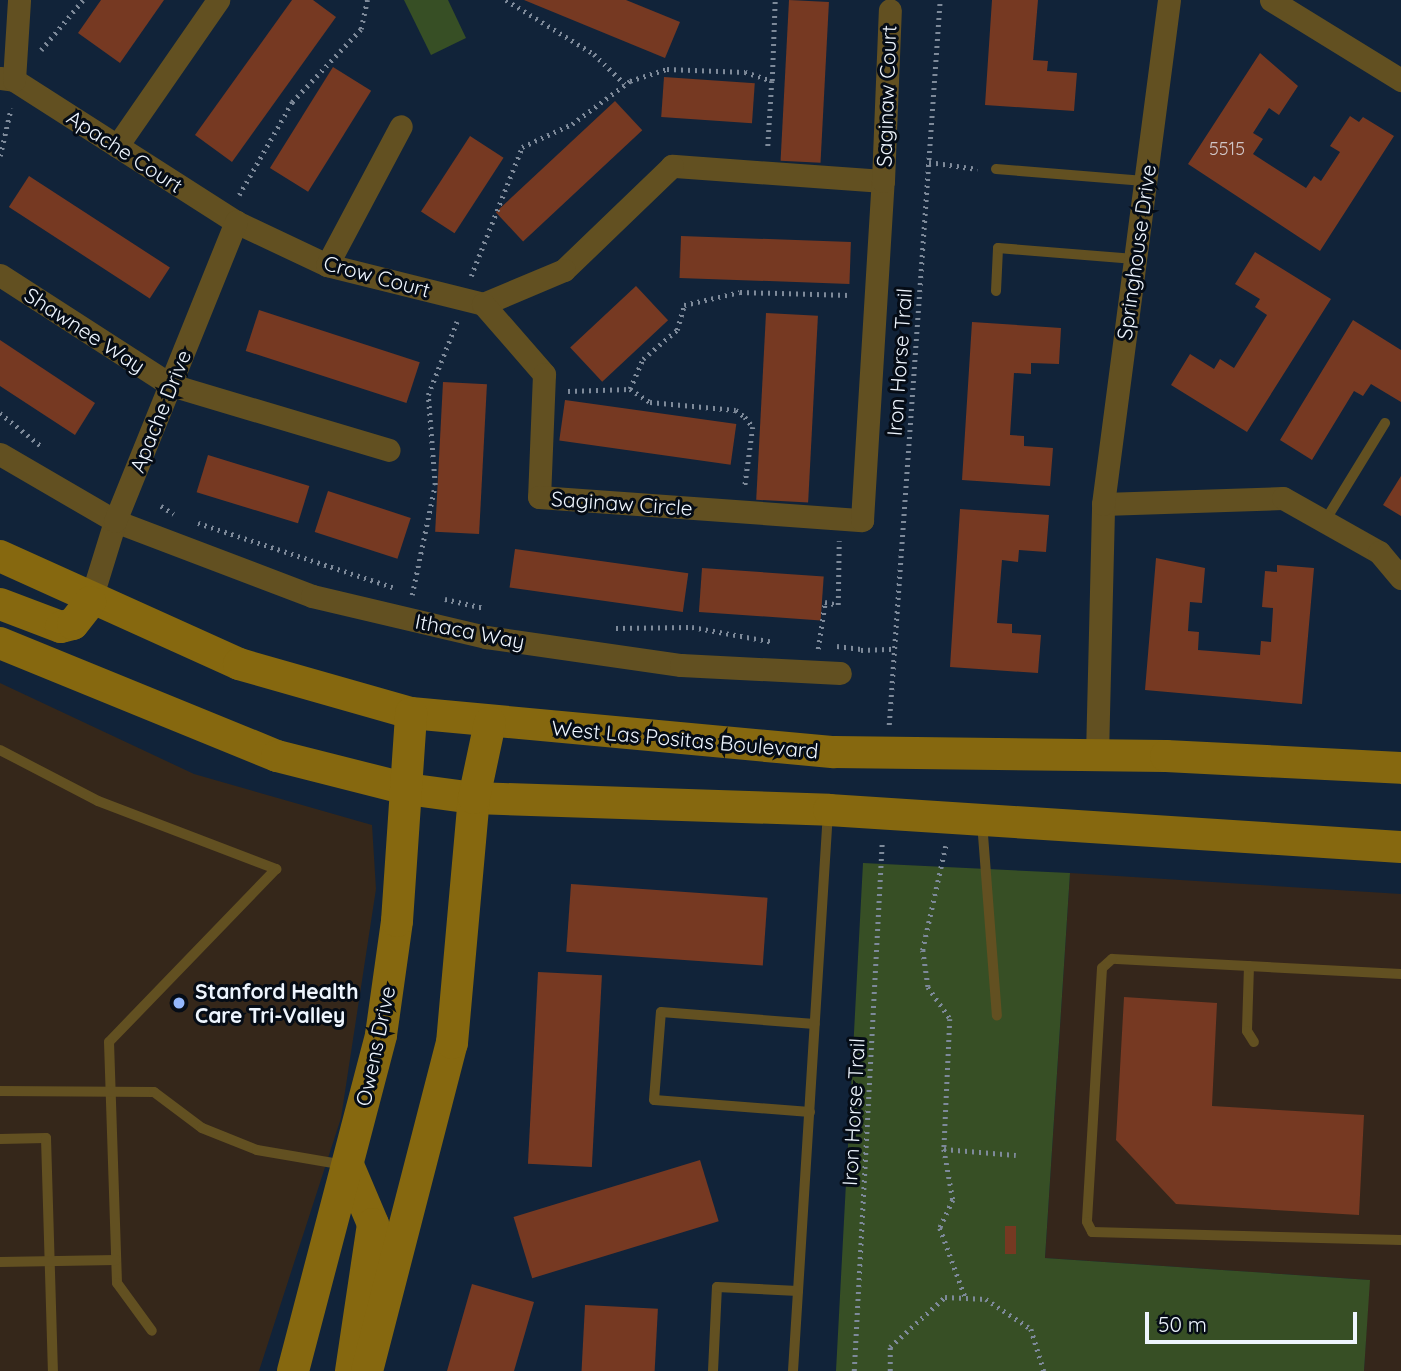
<!DOCTYPE html>
<style>
body{margin:0}
#map{position:relative;width:1401px;height:1371px;overflow:hidden;background:#112339;font-family:Quicksand,sans-serif}
div>[style]{position:absolute}
[style*='--x']{left:calc(var(--x)*1px);top:calc(var(--y)*1px);width:calc(var(--w)*1px);rotate:calc(var(--a)*1deg)}
.commercial>*{inset:0;background:#35261b}
.medical>*{inset:0;background:#35271a}
.green>*{inset:0;background:#374f25}
.building>*{inset:0;background:#763922;transform-origin:0 0}
.path>*{height:4.5px;margin-top:-2.25px;transform-origin:0;background:repeating-linear-gradient(90deg,#7e8a9a 0 2px,transparent 0 7px)}
.lane>*{height:10px;margin:-5px;padding:0 5px;transform-origin:5px;border-radius:5px;background:#625021}
.street>*{height:23px;margin:-11.5px;padding:0 11.5px;transform-origin:11.5px;border-radius:11.5px;background:#625021}
.secondary>*{height:32px;margin:-16px;padding:0 16px;transform-origin:16px;border-radius:16px;background:#86680f}
.dots>*{width:19px;height:19px;translate:-50% -50%;box-sizing:border-box;border:4px solid #050c16;border-radius:50%}
span{translate:-50% -50%;white-space:nowrap;text-align:center;line-height:1.15;-webkit-text-stroke:6px #050c16;paint-order:stroke}
.number-label{font-size:18px;color:#d0c6c7}
.number-label span{-webkit-text-stroke-width:0}
.street-label{font-size:21px;color:#eef5fe}
.poi-label{font-size:21px;color:#eef5fe;font-weight:700}
.left{translate:0 -50%;text-align:left}
.scale{position:absolute;left:1145px;top:1312px;width:212px;height:32px;box-sizing:border-box;border:4px solid #eef5fe;border-top:0;padding-left:9px;font-size:21px;line-height:24px;white-space:nowrap;color:#eef5fe;-webkit-text-stroke:5px #050c16;paint-order:stroke}
</style>
<div id="map">
<div class="commercial">
<i style="clip-path:polygon(1070px 873px,1401px 894px,1401px 1371px,1364px 1371px,1369px 1280px,1045px 1258px)"></i>
</div>
<div class="medical">
<i style="clip-path:polygon(0 683px,194px 774px,372px 825px,376px 889px,341px 1118px,259px 1371px,0 1371px)"></i>
</div>
<div class="green">
<i style="clip-path:polygon(404px 0,448px 0,466px 38px,431px 55px)"></i>
<i style="clip-path:polygon(863px 863px,1070px 873px,1045px 1258px,1370px 1280px,1364px 1371px,836px 1371px)"></i>
</div>
<div class="building">
<i style="clip-path:polygon(101px 0,164px 0,120px 63px,78px 33px)"></i>
<i style="clip-path:polygon(292px 0,313px 0,336px 17px,232px 162px,195px 135px)"></i>
<i style="clip-path:polygon(524px 0,626px 0,680px 22px,665px 58px)"></i>
<i style="left:789px;top:0;width:40px;height:161px;rotate:3deg"></i>
<i style="clip-path:polygon(992px 0,1038px 0,1033px 60px,1048px 61px,1047px 71px,1077px 73px,1074px 111px,985px 105px)"></i>
<i style="clip-path:polygon(1260px 53px,1298px 86px,1279px 115px,1269px 108px,1253px 133px,1263px 139px,1253px 154px,1306px 188px,1314px 176px,1321px 181px,1340px 152px,1330px 146px,1350px 116px,1359px 122px,1363px 117px,1394px 136px,1320px 251px,1188px 164px)"></i>
<i style="left:333px;top:67px;width:45px;height:119px;rotate:32deg"></i>
<i style="left:664px;top:77px;width:91px;height:40px;rotate:4deg"></i>
<i style="left:615px;top:101px;width:40px;height:163px;rotate:47deg"></i>
<i style="left:470px;top:136px;width:40px;height:90px;rotate:33deg"></i>
<i style="left:29px;top:176px;width:168px;height:37px;rotate:33deg"></i>
<i style="left:681px;top:236px;width:170px;height:42px;rotate:2deg"></i>
<i style="clip-path:polygon(1255px 252px,1331px 299px,1247px 432px,1171px 385px,1190px 354px,1214px 369px,1220px 359px,1234px 368px,1267px 315px,1255px 307px,1260px 299px,1235px 284px)"></i>
<i style="left:636px;top:286px;width:47px;height:90px;rotate:47deg"></i>
<i style="left:259px;top:310px;width:169px;height:43px;rotate:18deg"></i>
<i style="left:766px;top:313px;width:52px;height:187px;rotate:3deg"></i>
<i style="clip-path:polygon(1353px 320px,1401px 350px,1401px 402px,1371px 384px,1363px 396px,1354px 391px,1312px 460px,1280px 440px)"></i>
<i style="clip-path:polygon(972px 322px,1061px 328px,1059px 364px,1031px 363px,1031px 374px,1014px 373px,1010px 435px,1024px 436px,1024px 446px,1053px 448px,1050px 486px,962px 480px)"></i>
<i style="clip-path:polygon(0 340px,95px 403px,75px 435px,0 386px)"></i>
<i style="left:443px;top:382px;width:44px;height:150px;rotate:3deg"></i>
<i style="left:565px;top:400px;width:173px;height:41px;rotate:8deg"></i>
<i style="left:208px;top:455px;width:106px;height:39px;rotate:17deg"></i>
<i style="clip-path:polygon(1401px 476px,1401px 516px,1383px 505px)"></i>
<i style="left:328px;top:491px;width:87px;height:43px;rotate:18deg"></i>
<i style="clip-path:polygon(960px 509px,1049px 515px,1046px 552px,1019px 550px,1018px 562px,1002px 560px,997px 623px,1012px 624px,1012px 633px,1041px 635px,1038px 673px,950px 667px)"></i>
<i style="left:515px;top:549px;width:175px;height:39px;rotate:8deg"></i>
<i style="clip-path:polygon(1156px 558px,1205px 568px,1202px 603px,1190px 602px,1188px 631px,1199px 632px,1198px 650px,1260px 655px,1261px 641px,1271px 642px,1273px 608px,1262px 607px,1265px 571px,1277px 572px,1277px 565px,1314px 568px,1302px 704px,1145px 690px)"></i>
<i style="left:702px;top:568px;width:122px;height:44px;rotate:4deg"></i>
<i style="left:571px;top:884px;width:197px;height:68px;rotate:4deg"></i>
<i style="left:538px;top:972px;width:64px;height:192px;rotate:3deg"></i>
<i style="clip-path:polygon(1124px 997px,1217px 1003px,1212px 1106px,1364px 1115px,1359px 1215px,1176px 1204px,1116px 1140px)"></i>
<i style="left:700px;top:1160px;width:64px;height:195px;rotate:73deg"></i>
<i style="left:1005px;top:1226px;width:11px;height:28px"></i>
<i style="clip-path:polygon(472px 1284px,534px 1302px,514px 1371px,447px 1371px)"></i>
<i style="left:585px;top:1305px;width:73px;height:66px;rotate:3deg"></i>
</div>
<div class="path">
<i style="--x:506;--y:0;--w:103;--a:31.5"></i>
<i style="--x:594;--y:54;--w:43;--a:44.1"></i>
<i style="--x:41;--y:50;--w:65;--a:-50"></i>
<i style="--x:772;--y:81;--w:81;--a:-87.9"></i>
<i style="--x:0;--y:156;--w:49;--a:-77.1"></i>
<i style="--x:929;--y:162;--w:49;--a:8.3"></i>
<i style="--x:239;--y:195;--w:107;--a:-60.3"></i>
<i style="--x:292;--y:102;--w:100;--a:-46.6"></i>
<i style="--x:361;--y:29;--w:30;--a:-78"></i>
<i style="--x:471;--y:276;--w:139;--a:-68.4"></i>
<i style="--x:522;--y:147;--w:55;--a:-24.7"></i>
<i style="--x:572;--y:124;--w:72;--a:-36.6"></i>
<i style="--x:630;--y:81;--w:39;--a:-18"></i>
<i style="--x:667;--y:69;--w:78;--a:2.2"></i>
<i style="--x:745;--y:72;--w:28;--a:18"></i>
<i style="--x:772;--y:81;--w:66;--a:93.5"></i>
<i style="--x:630;--y:389;--w:24;--a:33"></i>
<i style="--x:650;--y:402;--w:86;--a:5.3"></i>
<i style="--x:736;--y:410;--w:11;--a:38"></i>
<i style="--x:745;--y:417;--w:13;--a:51"></i>
<i style="--x:753;--y:427;--w:60;--a:97.7"></i>
<i style="--x:568;--y:391;--w:62;--a:-1.8"></i>
<i style="--x:630;--y:389;--w:33;--a:-67"></i>
<i style="--x:643;--y:359;--w:45;--a:-40.5"></i>
<i style="--x:677;--y:330;--w:26;--a:-74"></i>
<i style="--x:684;--y:305;--w:57;--a:-13.1"></i>
<i style="--x:740;--y:292;--w:110;--a:1.6"></i>
<i style="--x:0;--y:413;--w:53;--a:38.8"></i>
<i style="--x:161;--y:506;--w:15;--a:32"></i>
<i style="--x:198;--y:523;--w:205;--a:18.2"></i>
<i style="--x:412;--y:595;--w:112;--a:-78.2"></i>
<i style="--x:435;--y:485;--w:90;--a:-94.4"></i>
<i style="--x:428;--y:395;--w:79;--a:-68.6"></i>
<i style="--x:445;--y:599;--w:40;--a:13"></i>
<i style="--x:616;--y:628;--w:76;--a:-0.8"></i>
<i style="--x:692;--y:627;--w:83;--a:10.4"></i>
<i style="--x:837;--y:646;--w:26;--a:7"></i>
<i style="--x:818;--y:649;--w:48;--a:-81.5"></i>
<i style="--x:825;--y:602;--w:13;--a:13"></i>
<i style="--x:838;--y:605;--w:64;--a:-89.1"></i>
<i style="--x:861;--y:650;--w:34;--a:-2"></i>
<i style="--x:889;--y:725;--w:727;--a:-85.98"></i>
<i style="--x:946;--y:846;--w:107;--a:102.5"></i>
<i style="--x:923;--y:950;--w:37;--a:82"></i>
<i style="--x:928;--y:987;--w:39;--a:55"></i>
<i style="--x:950;--y:1019;--w:130;--a:92.6"></i>
<i style="--x:944;--y:1149;--w:52;--a:80"></i>
<i style="--x:953;--y:1200;--w:31;--a:115"></i>
<i style="--x:940;--y:1228;--w:76;--a:69.9"></i>
<i style="--x:944;--y:1149;--w:72;--a:4.8"></i>
<i style="--x:854;--y:1371;--w:530;--a:-86.97"></i>
<i style="--x:890;--y:1371;--w:24;--a:-90"></i>
<i style="--x:890;--y:1347;--w:74;--a:-42.3"></i>
<i style="--x:945;--y:1297;--w:41;--a:2.8"></i>
<i style="--x:986;--y:1299;--w:54;--a:33.7"></i>
<i style="--x:1031;--y:1329;--w:44;--a:72.8"></i>
</div>
<div class="lane">
<i style="--x:996;--y:169;--w:149;--a:4.6"></i>
<i style="--x:996;--y:291;--w:43;--a:-87.3"></i>
<i style="--x:998;--y:248;--w:137;--a:4.6"></i>
<i style="--x:1325;--y:521;--w:115;--a:-58.5"></i>
<i style="--x:0;--y:750;--w:110;--a:27.5"></i>
<i style="--x:98;--y:801;--w:191;--a:20.9"></i>
<i style="--x:276;--y:869;--w:240;--a:134"></i>
<i style="--x:109;--y:1042;--w:241;--a:88.1"></i>
<i style="--x:117;--y:1283;--w:59;--a:53.9"></i>
<i style="--x:982;--y:822;--w:194;--a:85.6"></i>
<i style="--x:1249;--y:966;--w:65;--a:91.8"></i>
<i style="--x:1247;--y:1031;--w:13;--a:58"></i>
<i style="--x:1401;--y:974;--w:289;--a:-177"></i>
<i style="--x:1112;--y:959;--w:13;--a:138"></i>
<i style="--x:1102;--y:968;--w:254;--a:93.4"></i>
<i style="--x:1087;--y:1222;--w:11;--a:63"></i>
<i style="--x:1092;--y:1232;--w:309;--a:1.5"></i>
<i style="--x:0;--y:1091;--w:154;--a:0.4"></i>
<i style="--x:154;--y:1092;--w:60;--a:36.9"></i>
<i style="--x:202;--y:1128;--w:59;--a:21.8"></i>
<i style="--x:257;--y:1150;--w:89;--a:9.7"></i>
<i style="--x:810;--y:1112;--w:156;--a:-175.6"></i>
<i style="--x:654;--y:1100;--w:88;--a:-85.5"></i>
<i style="--x:661;--y:1012;--w:154;--a:4.5"></i>
<i style="--x:0;--y:1139;--w:46;--a:-1.2"></i>
<i style="--x:46;--y:1138;--w:233;--a:88.3"></i>
<i style="--x:0;--y:1262;--w:116;--a:-1"></i>
<i style="--x:713;--y:1371;--w:84;--a:-87.3"></i>
<i style="--x:717;--y:1287;--w:81;--a:2.8"></i>
<i style="--x:793;--y:1371;--w:561;--a:-86.42"></i>
</div>
<div class="street">
<i style="--x:1271;--y:0;--w:153;--a:31.6"></i>
<i style="--x:0;--y:78;--w:14;--a:8"></i>
<i style="--x:14;--y:80;--w:264;--a:32.6"></i>
<i style="--x:236;--y:222;--w:101;--a:25.3"></i>
<i style="--x:327;--y:265;--w:161;--a:14"></i>
<i style="--x:14;--y:80;--w:80;--a:-86.4"></i>
<i style="--x:117;--y:146;--w:178;--a:-55.3"></i>
<i style="--x:883;--y:181;--w:212;--a:-175.9"></i>
<i style="--x:672;--y:166;--w:150;--a:136.1"></i>
<i style="--x:564;--y:270;--w:88;--a:157.2"></i>
<i style="--x:483;--y:304;--w:93;--a:48.9"></i>
<i style="--x:544;--y:374;--w:123;--a:92.3"></i>
<i style="--x:539;--y:497;--w:324;--a:4.1"></i>
<i style="--x:862;--y:520;--w:340;--a:-86.5"></i>
<i style="--x:883;--y:181;--w:171;--a:-87.7"></i>
<i style="--x:327;--y:265;--w:157;--a:-62"></i>
<i style="--x:0;--y:275;--w:203;--a:32.8"></i>
<i style="--x:171;--y:385;--w:227;--a:16.6"></i>
<i style="--x:0;--y:454;--w:133;--a:30.2"></i>
<i style="--x:115;--y:521;--w:211;--a:20.8"></i>
<i style="--x:312;--y:596;--w:179;--a:13.3"></i>
<i style="--x:486;--y:637;--w:197;--a:8.2"></i>
<i style="--x:681;--y:665;--w:159;--a:2.9"></i>
<i style="--x:1103;--y:504;--w:180;--a:-1.9"></i>
<i style="--x:1283;--y:498;--w:110;--a:29.4"></i>
<i style="--x:1379;--y:552;--w:34;--a:50"></i>
<i style="--x:90;--y:602;--w:85;--a:-72.8"></i>
<i style="--x:115;--y:521;--w:323;--a:-68"></i>
<i style="--x:1097;--y:755;--w:251;--a:-88.6"></i>
<i style="--x:1103;--y:504;--w:508;--a:-82.54"></i>
</div>
<div class="secondary">
<i style="--x:0;--y:556;--w:262;--a:24.3"></i>
<i style="--x:239;--y:664;--w:179;--a:15.9"></i>
<i style="--x:411;--y:713;--w:425;--a:5.3"></i>
<i style="--x:834;--y:752;--w:332;--a:0.7"></i>
<i style="--x:1166;--y:756;--w:235;--a:2.9"></i>
<i style="--x:0;--y:604;--w:65;--a:20.7"></i>
<i style="--x:61;--y:627;--w:12;--a:-14"></i>
<i style="--x:73;--y:624;--w:28;--a:-52"></i>
<i style="--x:0;--y:643;--w:299;--a:22.2"></i>
<i style="--x:277;--y:756;--w:134;--a:14.2"></i>
<i style="--x:407;--y:789;--w:68;--a:7.7"></i>
<i style="--x:474;--y:798;--w:355;--a:1.9"></i>
<i style="--x:829;--y:810;--w:573;--a:3.7"></i>
<i style="--x:348;--y:1165;--w:64;--a:67"></i>
<i style="--x:373;--y:1224;--w:149;--a:98.5"></i>
<i style="--x:293;--y:1371;--w:347;--a:-75.3"></i>
<i style="--x:381;--y:1035;--w:115;--a:-82"></i>
<i style="--x:397;--y:921;--w:208;--a:-86.1"></i>
<i style="--x:367;--y:1371;--w:339;--a:-75.5"></i>
<i style="--x:452;--y:1043;--w:246;--a:-84.9"></i>
<i style="--x:474;--y:798;--w:77;--a:-78"></i>
</div>
<div class="dots">
<i style="left:179px;top:1003px;background:#93b7fd"></i>
</div>
<div class="number-label">
<span style="left:1227px;top:149px">5515</span>
</div>
<div class="street-label">
<span style="left:886px;top:96px;rotate:-88deg">Saginaw Court</span>
<span style="left:125px;top:151px;rotate:33deg">Apache Court</span>
<span style="left:1136px;top:252px;rotate:-82deg">Springhouse Drive</span>
<span style="left:377px;top:276px;rotate:15deg">Crow Court</span>
<span style="left:85px;top:330px;rotate:33deg">Shawnee Way</span>
<span style="left:899px;top:362px;rotate:-86deg">Iron Horse Trail</span>
<span style="left:160px;top:411px;rotate:-68deg">Apache Drive</span>
<span style="left:622px;top:503px;rotate:4deg">Saginaw Circle</span>
<span style="left:470px;top:631px;rotate:11deg">Ithaca Way</span>
<span style="left:685px;top:739px;rotate:5deg">West Las Positas Boulevard</span>
<span style="left:375px;top:1046px;rotate:-78deg">Owens Drive</span>
<span style="left:853px;top:1112px;rotate:-87deg">Iron Horse Trail</span>
</div>
<div class="poi-label">
<span class="left" style="left:195px;top:1003px">Stanford Health<br>Care Tri-Valley</span>
</div>
<div class="scale">50 m</div>
</div>
